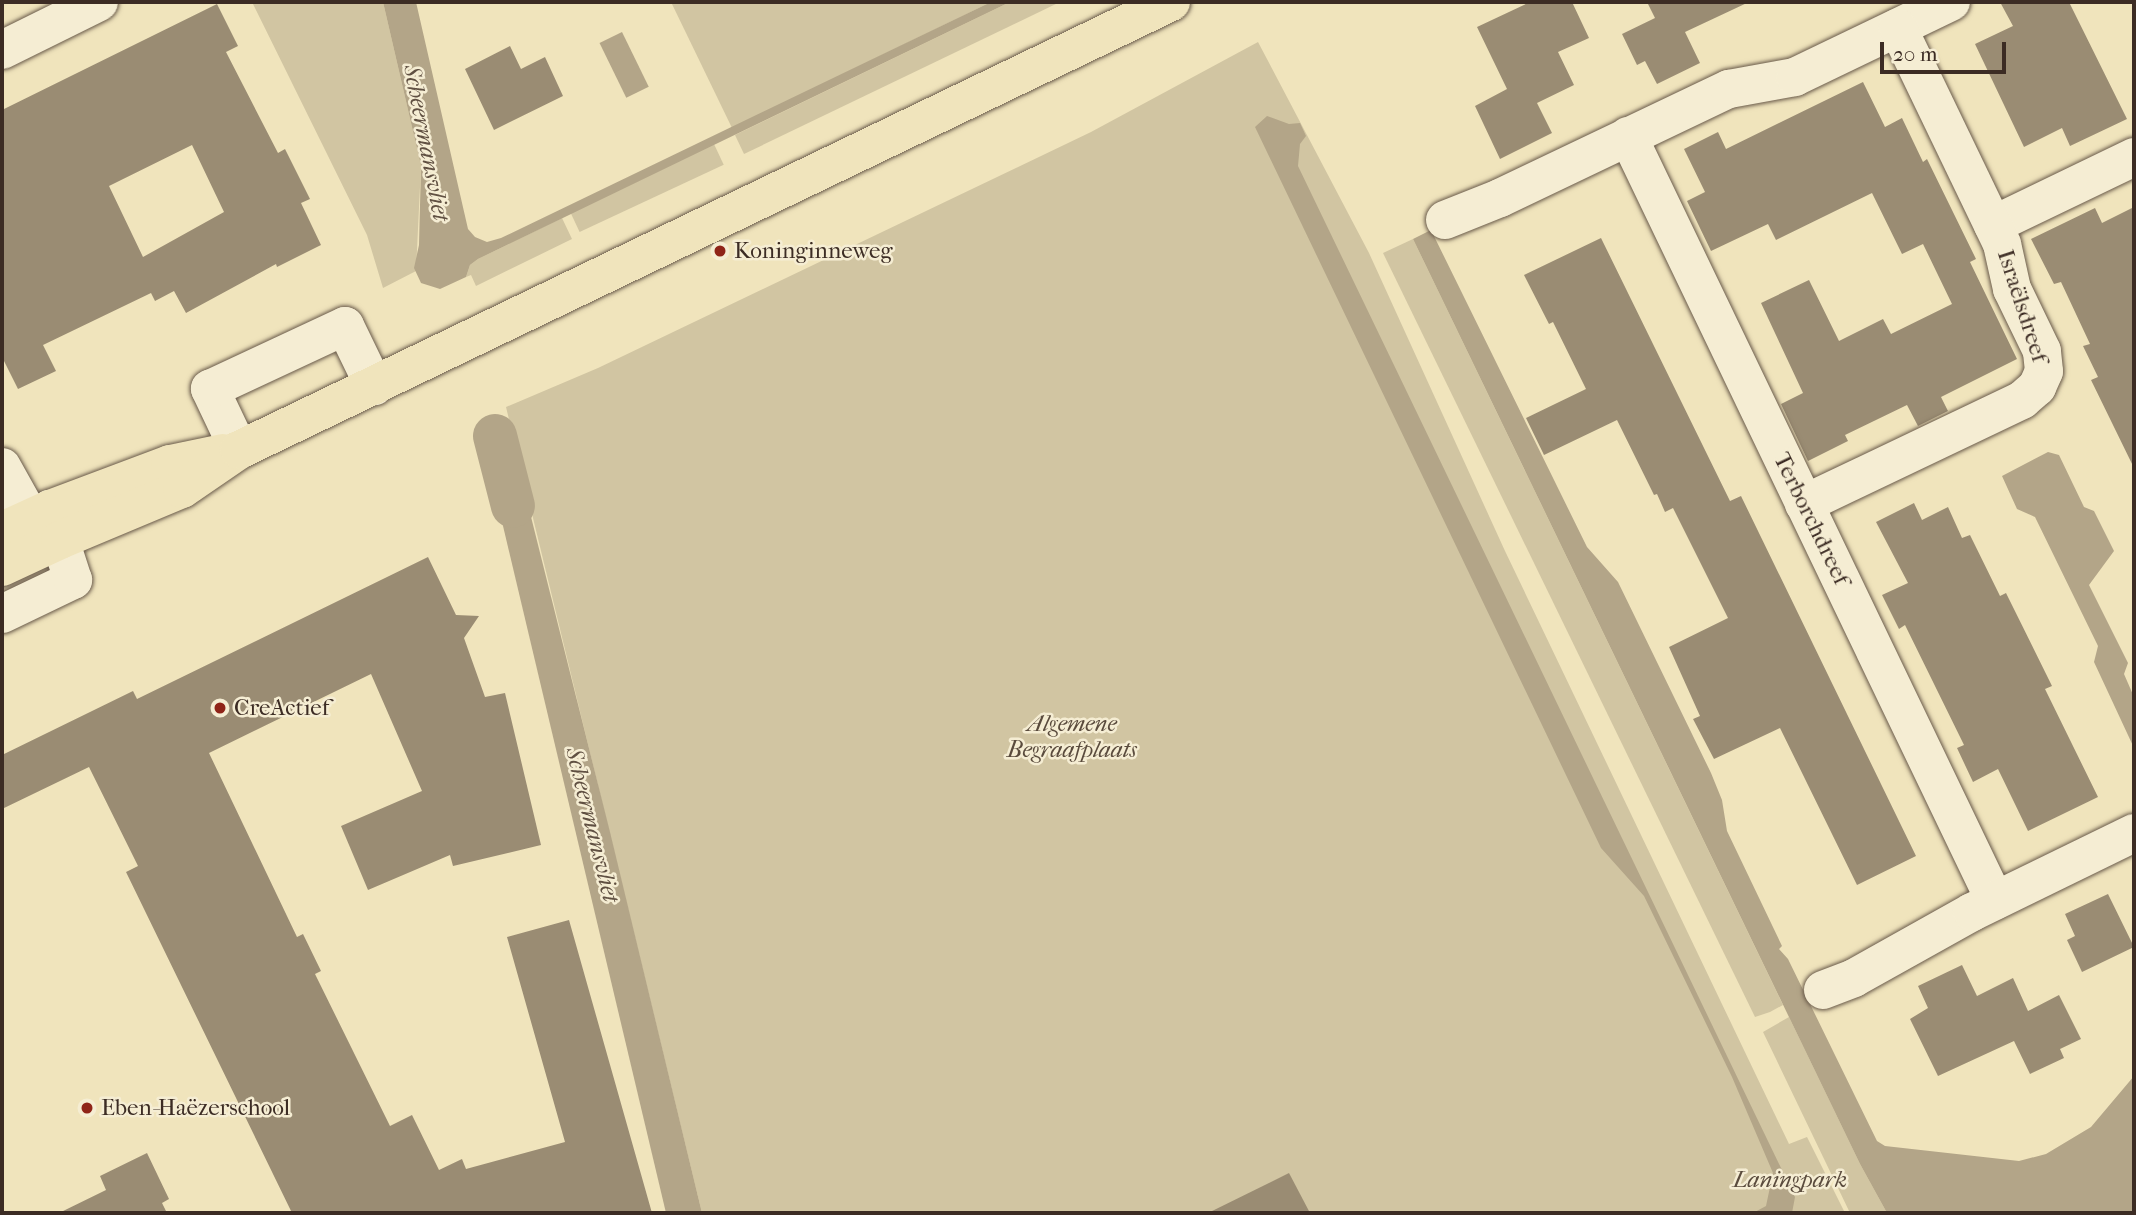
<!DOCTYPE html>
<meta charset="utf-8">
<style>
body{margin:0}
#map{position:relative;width:2136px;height:1215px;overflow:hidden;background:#f0e4bc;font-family:"IM FELL French Canon",serif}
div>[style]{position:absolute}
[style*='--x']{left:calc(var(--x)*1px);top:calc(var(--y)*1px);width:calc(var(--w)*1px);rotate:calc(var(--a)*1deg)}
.green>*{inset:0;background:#d1c5a2;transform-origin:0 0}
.water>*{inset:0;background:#b3a588;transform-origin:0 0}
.canal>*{height:44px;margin:-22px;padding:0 22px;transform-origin:22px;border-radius:22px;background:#b3a588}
.building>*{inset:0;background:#9a8c73}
.roads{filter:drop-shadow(0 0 2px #695a4a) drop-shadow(0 0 2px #695a4a)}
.minor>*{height:38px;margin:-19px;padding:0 19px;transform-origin:19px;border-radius:19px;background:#f5edd3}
.major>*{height:38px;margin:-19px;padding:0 19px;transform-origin:19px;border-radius:19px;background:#f0e4bc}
.dots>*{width:19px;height:19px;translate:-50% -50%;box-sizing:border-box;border:4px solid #f5edd3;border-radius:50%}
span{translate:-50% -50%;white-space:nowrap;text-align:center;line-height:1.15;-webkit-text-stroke:5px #f5edd3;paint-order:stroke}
.poi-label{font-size:23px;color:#3c2c24}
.left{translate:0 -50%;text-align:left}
.street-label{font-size:23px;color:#3c2c24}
.park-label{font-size:23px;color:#5a4b3d;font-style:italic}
.water-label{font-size:24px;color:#605042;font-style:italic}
.frame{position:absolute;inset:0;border:4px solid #3c2c24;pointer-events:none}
.scale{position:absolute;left:1880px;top:42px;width:126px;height:32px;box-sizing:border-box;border:4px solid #3c2c24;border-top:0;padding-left:9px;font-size:21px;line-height:24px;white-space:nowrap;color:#3c2c24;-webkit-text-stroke:5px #f5edd3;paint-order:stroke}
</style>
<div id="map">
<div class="green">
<i style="clip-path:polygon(252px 2px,383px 2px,421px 166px,416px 271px,383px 288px,367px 235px)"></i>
<i style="clip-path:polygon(671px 2px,991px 2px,732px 128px)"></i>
<i style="clip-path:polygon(1010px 2px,1060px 2px,744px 154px,735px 135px)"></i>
<i style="clip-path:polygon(1258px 42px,1369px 253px,1505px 551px,1789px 1144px,1807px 1137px,1845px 1213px,702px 1213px,506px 407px,598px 368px,1091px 132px)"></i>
<i style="left:714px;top:144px;width:23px;height:159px;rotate:65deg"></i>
<i style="clip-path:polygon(562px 218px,572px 239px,476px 286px,471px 275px,466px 277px,470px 265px,478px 259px)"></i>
<i style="clip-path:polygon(1413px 239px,1783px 1005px,1770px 1012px,1755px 1017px,1383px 253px)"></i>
<i style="clip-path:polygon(1789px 1017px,1860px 1164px,1887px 1213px,1850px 1213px,1763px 1032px)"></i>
</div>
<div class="water">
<i style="clip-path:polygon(383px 2px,416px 2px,468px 229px,475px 237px,487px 242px,501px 238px,991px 2px,1010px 2px,478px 259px,470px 265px,466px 277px,440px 289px,421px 283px,414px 268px,419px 245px,421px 166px)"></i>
<i style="left:622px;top:32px;width:61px;height:25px;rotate:64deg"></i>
<i style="clip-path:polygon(1267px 116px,1289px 124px,1300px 123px,1306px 136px,1300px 144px,1298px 166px,1795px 1197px,1792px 1213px,1753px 1213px,1766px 1206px,1773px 1173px,1732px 1077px,1644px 896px,1601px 848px,1255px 127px)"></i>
<i style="clip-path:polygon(1431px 230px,1587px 547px,1618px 582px,1711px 773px,1722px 800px,1727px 831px,1782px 946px,1779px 949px,1788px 959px,1877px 1141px,1885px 1146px,2019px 1161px,2046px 1154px,2091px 1127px,2134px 1076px,2134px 1213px,1887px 1213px,1860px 1164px,1413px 239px)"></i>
<i style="clip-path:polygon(513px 445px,610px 832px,702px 1213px,666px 1213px,485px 450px)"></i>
<i style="clip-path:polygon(2048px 452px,2059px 455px,2084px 507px,2094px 511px,2114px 551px,2089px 585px,2128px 663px,2124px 674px,2134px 697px,2134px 748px,2094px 662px,2098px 646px,2035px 517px,2017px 509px,2002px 476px)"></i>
</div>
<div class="canal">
<i style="--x:495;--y:436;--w:72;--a:75.6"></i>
</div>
<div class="building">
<i style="clip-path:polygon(1530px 2px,1572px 2px,1589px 38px,1558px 52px,1574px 85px,1537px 103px,1552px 133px,1500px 159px,1475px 106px,1507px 89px,1477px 27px)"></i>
<i style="clip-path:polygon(1647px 2px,1749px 2px,1685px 32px,1700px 63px,1657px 84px,1645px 61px,1637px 65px,1622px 34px,1655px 18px)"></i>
<i style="clip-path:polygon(2000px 2px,2069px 2px,2127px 119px,2070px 146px,2062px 128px,2024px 147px,1975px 44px,2013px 26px)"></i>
<i style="clip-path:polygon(evenodd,217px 4px,238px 46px,226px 52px,278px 153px,285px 149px,310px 199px,301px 203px,321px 245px,277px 267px,276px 264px,186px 313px,174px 291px,155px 301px,151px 293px,43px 345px,56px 371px,18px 389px,2px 357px,2px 110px,217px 4px,192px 145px,224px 212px,143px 257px,109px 186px,192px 145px)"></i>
<i style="clip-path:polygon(510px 46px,521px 69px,545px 57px,563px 96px,494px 130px,465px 69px)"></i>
<i style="clip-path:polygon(1863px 82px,1885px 127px,1902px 118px,1923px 162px,1927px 159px,1976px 259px,1970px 262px,2017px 359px,1941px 397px,1948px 411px,1918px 426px,1907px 405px,1845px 435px,1848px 441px,1808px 461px,1781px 404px,1803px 393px,1761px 303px,1809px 280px,1839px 341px,1883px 319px,1891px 334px,1952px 304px,1923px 244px,1902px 254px,1872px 193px,1776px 240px,1768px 224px,1711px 251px,1687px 201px,1705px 192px,1684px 149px,1718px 132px,1726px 149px)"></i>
<i style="clip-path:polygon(2134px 207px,2134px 468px,2091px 380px,2098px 377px,2083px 346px,2090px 344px,2061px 282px,2054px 284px,2031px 239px,2095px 208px,2102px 223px)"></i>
<i style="clip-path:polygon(1601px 238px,1730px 501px,1741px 496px,1916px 856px,1857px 885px,1780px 728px,1714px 759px,1693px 719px,1700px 716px,1669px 647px,1728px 618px,1673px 508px,1665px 512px,1657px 494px,1654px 495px,1617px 420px,1544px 455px,1526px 418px,1586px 389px,1553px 322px,1549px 324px,1524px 275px)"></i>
<i style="clip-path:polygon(1914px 503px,1922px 520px,1948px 507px,1962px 538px,1970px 535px,2000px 596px,2006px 593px,2052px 686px,2045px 689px,2098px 797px,2028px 831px,1998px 769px,1973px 782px,1957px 748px,1964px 745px,1905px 625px,1899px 629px,1882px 595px,1908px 583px,1876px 522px)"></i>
<i style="clip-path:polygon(428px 557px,456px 615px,479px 616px,464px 638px,485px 697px,505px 693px,541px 845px,453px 866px,450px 855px,368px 890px,341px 826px,422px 791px,371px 674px,209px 753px,297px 937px,303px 934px,321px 971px,315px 974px,390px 1126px,412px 1115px,439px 1170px,462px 1159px,466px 1169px,565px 1142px,507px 937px,569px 920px,652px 1213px,292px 1213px,126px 872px,138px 866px,89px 767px,2px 809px,2px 755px,133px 691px,137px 699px)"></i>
<i style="clip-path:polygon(2108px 894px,2134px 947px,2082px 972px,2067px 940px,2075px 936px,2065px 914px)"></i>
<i style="clip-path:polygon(1962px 965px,1977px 996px,2013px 978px,2028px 1011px,2059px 995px,2081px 1039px,2060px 1049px,2064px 1058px,2030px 1074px,2014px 1041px,1938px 1076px,1910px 1019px,1928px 1008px,1918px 986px)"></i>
<i style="clip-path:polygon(147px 1153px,169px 1199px,162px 1203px,167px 1213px,59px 1213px,106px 1190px,100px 1176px)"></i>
<i style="clip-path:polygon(1289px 1173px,1310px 1213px,1208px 1213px)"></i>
</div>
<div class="roads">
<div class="minor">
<i style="--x:2;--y:50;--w:108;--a:-26.3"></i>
<i style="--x:1628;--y:136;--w:848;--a:64.37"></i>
<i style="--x:1445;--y:220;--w:59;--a:-21.8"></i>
<i style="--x:1500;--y:198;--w:254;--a:-25.5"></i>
<i style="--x:1729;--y:89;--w:67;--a:-10.3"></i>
<i style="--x:1795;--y:77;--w:173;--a:-25.7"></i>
<i style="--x:1993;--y:225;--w:157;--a:-25.7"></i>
<i style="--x:239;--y:450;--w:68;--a:-115.4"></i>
<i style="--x:210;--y:389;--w:149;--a:-25"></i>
<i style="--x:345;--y:326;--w:67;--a:64.2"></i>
<i style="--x:2;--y:467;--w:57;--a:60.8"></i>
<i style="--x:30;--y:517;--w:33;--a:102"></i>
<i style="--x:1804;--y:504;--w:242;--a:-25.5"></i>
<i style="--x:2022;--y:400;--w:20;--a:-41"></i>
<i style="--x:2037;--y:387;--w:17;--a:-66"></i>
<i style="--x:2044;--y:371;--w:20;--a:-96"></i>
<i style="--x:2042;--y:351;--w:69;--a:-115.8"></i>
<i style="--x:2012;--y:289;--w:46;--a:-102.5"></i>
<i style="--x:2002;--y:244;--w:240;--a:-115.7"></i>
<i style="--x:2;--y:614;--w:79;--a:-25.6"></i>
<i style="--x:73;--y:580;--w:75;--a:-107.9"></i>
<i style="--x:1823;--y:990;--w:33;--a:-21"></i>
<i style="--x:1854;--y:978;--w:135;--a:-29.2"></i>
<i style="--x:1972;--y:912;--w:180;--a:-26"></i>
</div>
<div class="major">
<i style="--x:2;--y:531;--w:53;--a:-24.6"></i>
<i style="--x:50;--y:509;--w:128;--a:-20.6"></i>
<i style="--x:170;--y:464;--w:54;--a:-11.7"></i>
<i style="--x:2;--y:567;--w:64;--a:-25"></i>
<i style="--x:60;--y:540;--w:132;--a:-22.7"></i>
<i style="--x:182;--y:489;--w:69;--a:-34.4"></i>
<i style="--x:239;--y:450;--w:1034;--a:-25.67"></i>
</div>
</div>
<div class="dots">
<i style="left:720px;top:251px;background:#8f2418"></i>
<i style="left:220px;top:708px;background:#8f2418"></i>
<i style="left:87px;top:1108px;background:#8f2418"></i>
</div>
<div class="poi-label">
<span class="left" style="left:734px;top:251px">Koninginneweg</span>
<span class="left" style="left:234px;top:708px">CreActief</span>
<span class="left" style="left:101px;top:1108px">Eben-Haëzerschool</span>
</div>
<div class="street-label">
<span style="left:2022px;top:306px;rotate:72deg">Israëlsdreef</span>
<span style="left:1811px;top:519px;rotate:64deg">Terborchdreef</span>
</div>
<div class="park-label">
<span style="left:1072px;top:737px">Algemene<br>Begraafplaats</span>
<span style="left:1790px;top:1180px">Laningpark</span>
</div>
<div class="water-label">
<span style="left:426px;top:143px;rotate:79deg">Scheermansvliet</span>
<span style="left:592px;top:825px;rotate:76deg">Scheermansvliet</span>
</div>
<div class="frame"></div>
<div class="scale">20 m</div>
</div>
